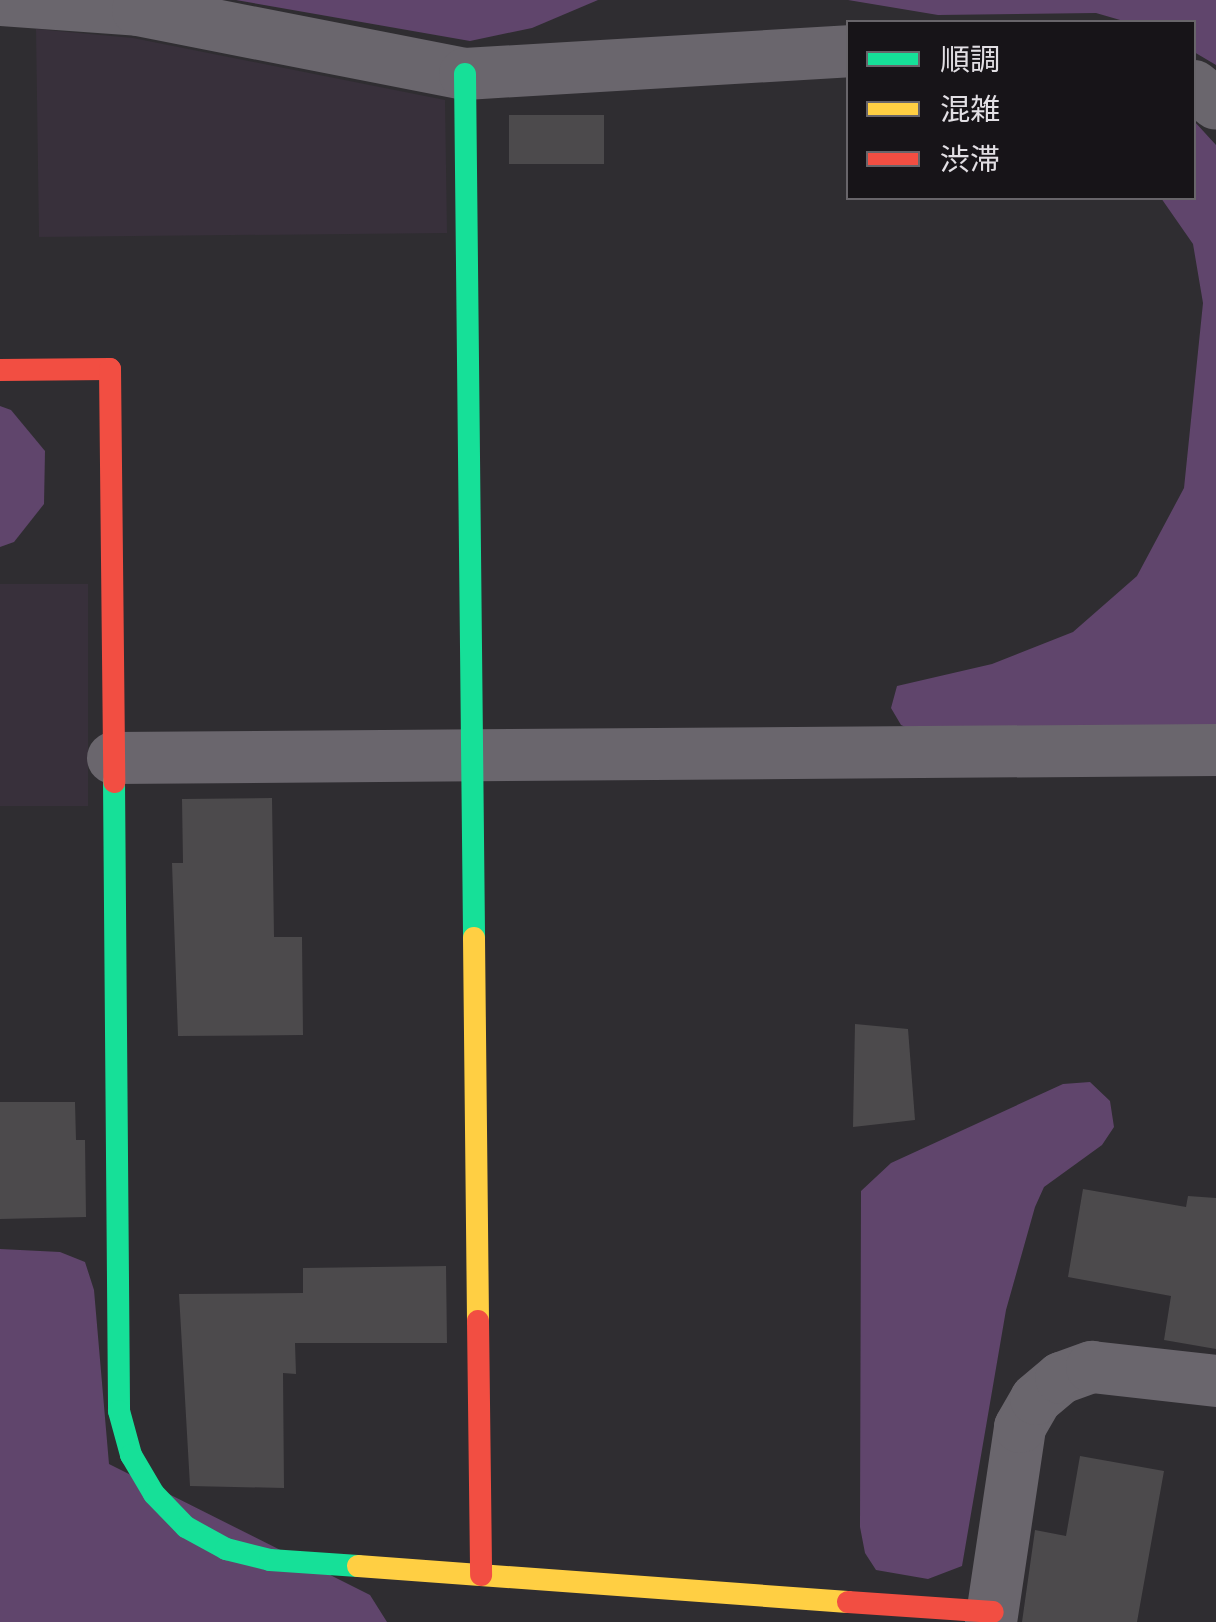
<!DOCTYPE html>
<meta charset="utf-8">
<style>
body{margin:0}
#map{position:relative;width:1216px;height:1622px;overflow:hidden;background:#2f2d31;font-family:Poppins,"Noto Sans JP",sans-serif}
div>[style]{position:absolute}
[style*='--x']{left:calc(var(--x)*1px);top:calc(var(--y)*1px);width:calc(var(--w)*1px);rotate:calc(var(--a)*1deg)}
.built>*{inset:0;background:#38303b;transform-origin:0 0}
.green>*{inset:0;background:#60456c}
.building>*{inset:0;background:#4c4a4c;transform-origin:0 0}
.street>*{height:52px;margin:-26px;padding:0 26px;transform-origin:26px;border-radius:26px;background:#6a666d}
.fast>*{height:22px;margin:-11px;padding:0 11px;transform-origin:11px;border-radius:11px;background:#16e098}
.slow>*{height:22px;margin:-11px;padding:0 11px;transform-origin:11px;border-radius:11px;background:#ffcf43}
.jam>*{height:22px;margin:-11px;padding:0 11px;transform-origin:11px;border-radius:11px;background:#f24e42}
span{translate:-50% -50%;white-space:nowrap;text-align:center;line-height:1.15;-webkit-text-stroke:8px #171418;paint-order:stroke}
.legend{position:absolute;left:846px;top:20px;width:350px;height:180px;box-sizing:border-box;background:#171418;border:2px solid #68656a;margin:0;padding:12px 18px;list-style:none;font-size:30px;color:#e2dfe4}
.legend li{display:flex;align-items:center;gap:20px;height:50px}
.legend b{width:50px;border:2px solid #68656a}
</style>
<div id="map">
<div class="built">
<i style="clip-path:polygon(36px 29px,133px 38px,445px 100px,447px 233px,39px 237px)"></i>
<i style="left:88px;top:584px;width:222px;height:88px;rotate:90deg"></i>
</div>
<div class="green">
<i style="clip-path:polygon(236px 0,598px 0,532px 28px,470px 41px)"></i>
<i style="clip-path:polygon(848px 0,1216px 0,1216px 65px,1194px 52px,1194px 22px,1127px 22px,1096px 13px,938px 15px)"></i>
<i style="clip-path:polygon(1194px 121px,1216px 145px,1216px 730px,918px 733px,901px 725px,891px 708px,897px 686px,992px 664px,1073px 632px,1137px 576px,1184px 488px,1203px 303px,1193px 244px,1161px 198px,1194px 198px)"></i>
<i style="clip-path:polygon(0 406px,11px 410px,45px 451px,44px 504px,14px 542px,0 547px)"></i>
<i style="clip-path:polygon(1090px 1082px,1110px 1101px,1114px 1127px,1102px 1145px,1044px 1187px,1035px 1207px,1006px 1310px,962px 1566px,928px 1579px,876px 1570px,865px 1553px,860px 1527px,861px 1191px,891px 1163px,1063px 1084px)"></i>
<i style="clip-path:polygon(0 1249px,60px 1252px,85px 1262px,94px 1290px,109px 1464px,370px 1595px,387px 1622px,0 1622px)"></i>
</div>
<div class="building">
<i style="left:509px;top:115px;width:95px;height:49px"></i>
<i style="clip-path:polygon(272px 798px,274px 937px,302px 937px,303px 1035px,178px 1036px,172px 863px,183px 863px,182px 799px)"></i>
<i style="clip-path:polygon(855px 1024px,908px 1029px,915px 1120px,853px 1127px)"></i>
<i style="clip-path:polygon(0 1102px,75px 1102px,76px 1140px,85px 1140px,86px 1217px,0 1219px)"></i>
<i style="clip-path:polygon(1083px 1189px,1186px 1207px,1188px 1196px,1216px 1198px,1216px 1349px,1164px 1340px,1171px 1296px,1068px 1277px)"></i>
<i style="clip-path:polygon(446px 1266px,447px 1343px,295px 1343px,296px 1374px,283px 1373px,284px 1488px,190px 1486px,179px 1294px,303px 1293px,303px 1268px)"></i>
<i style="clip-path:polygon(1080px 1456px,1164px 1471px,1137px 1622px,1022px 1622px,1035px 1530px,1066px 1536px)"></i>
</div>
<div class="street">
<i style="--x:0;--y:0;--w:138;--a:4.1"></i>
<i style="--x:138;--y:10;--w:333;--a:11.1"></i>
<i style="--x:465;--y:74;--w:384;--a:-3.4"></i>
<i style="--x:1194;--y:86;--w:28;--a:39"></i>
<i style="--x:113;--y:758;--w:1103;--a:-0.42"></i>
<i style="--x:991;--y:1622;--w:197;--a:-81.5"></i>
<i style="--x:1020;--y:1427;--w:32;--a:-60"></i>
<i style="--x:1036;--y:1399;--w:33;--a:-40"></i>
<i style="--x:1061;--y:1378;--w:33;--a:-20"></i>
<i style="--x:1092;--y:1367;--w:125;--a:6.4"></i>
</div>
<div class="fast">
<i style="--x:465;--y:74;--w:864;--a:89.4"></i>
<i style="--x:114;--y:782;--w:629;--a:89.54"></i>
<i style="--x:119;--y:1411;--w:46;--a:74.7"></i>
<i style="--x:131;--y:1455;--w:45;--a:59.5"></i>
<i style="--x:154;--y:1494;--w:46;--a:45.9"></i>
<i style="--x:186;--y:1527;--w:46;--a:28.8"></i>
<i style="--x:226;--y:1549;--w:45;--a:14"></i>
<i style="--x:270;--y:1560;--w:88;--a:3.9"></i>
</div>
<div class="slow">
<i style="--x:474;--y:938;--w:383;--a:89.4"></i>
<i style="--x:358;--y:1566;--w:491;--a:4.2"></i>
</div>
<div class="jam">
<i style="--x:0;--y:370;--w:110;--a:-0.5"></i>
<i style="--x:110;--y:369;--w:413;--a:89.4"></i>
<i style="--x:478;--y:1321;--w:254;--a:89.3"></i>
<i style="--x:848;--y:1602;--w:145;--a:3.9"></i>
</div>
<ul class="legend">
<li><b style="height:12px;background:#16e098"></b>順調</li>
<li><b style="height:12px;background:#ffcf43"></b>混雑</li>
<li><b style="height:12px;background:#f24e42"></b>渋滞</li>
</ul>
</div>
